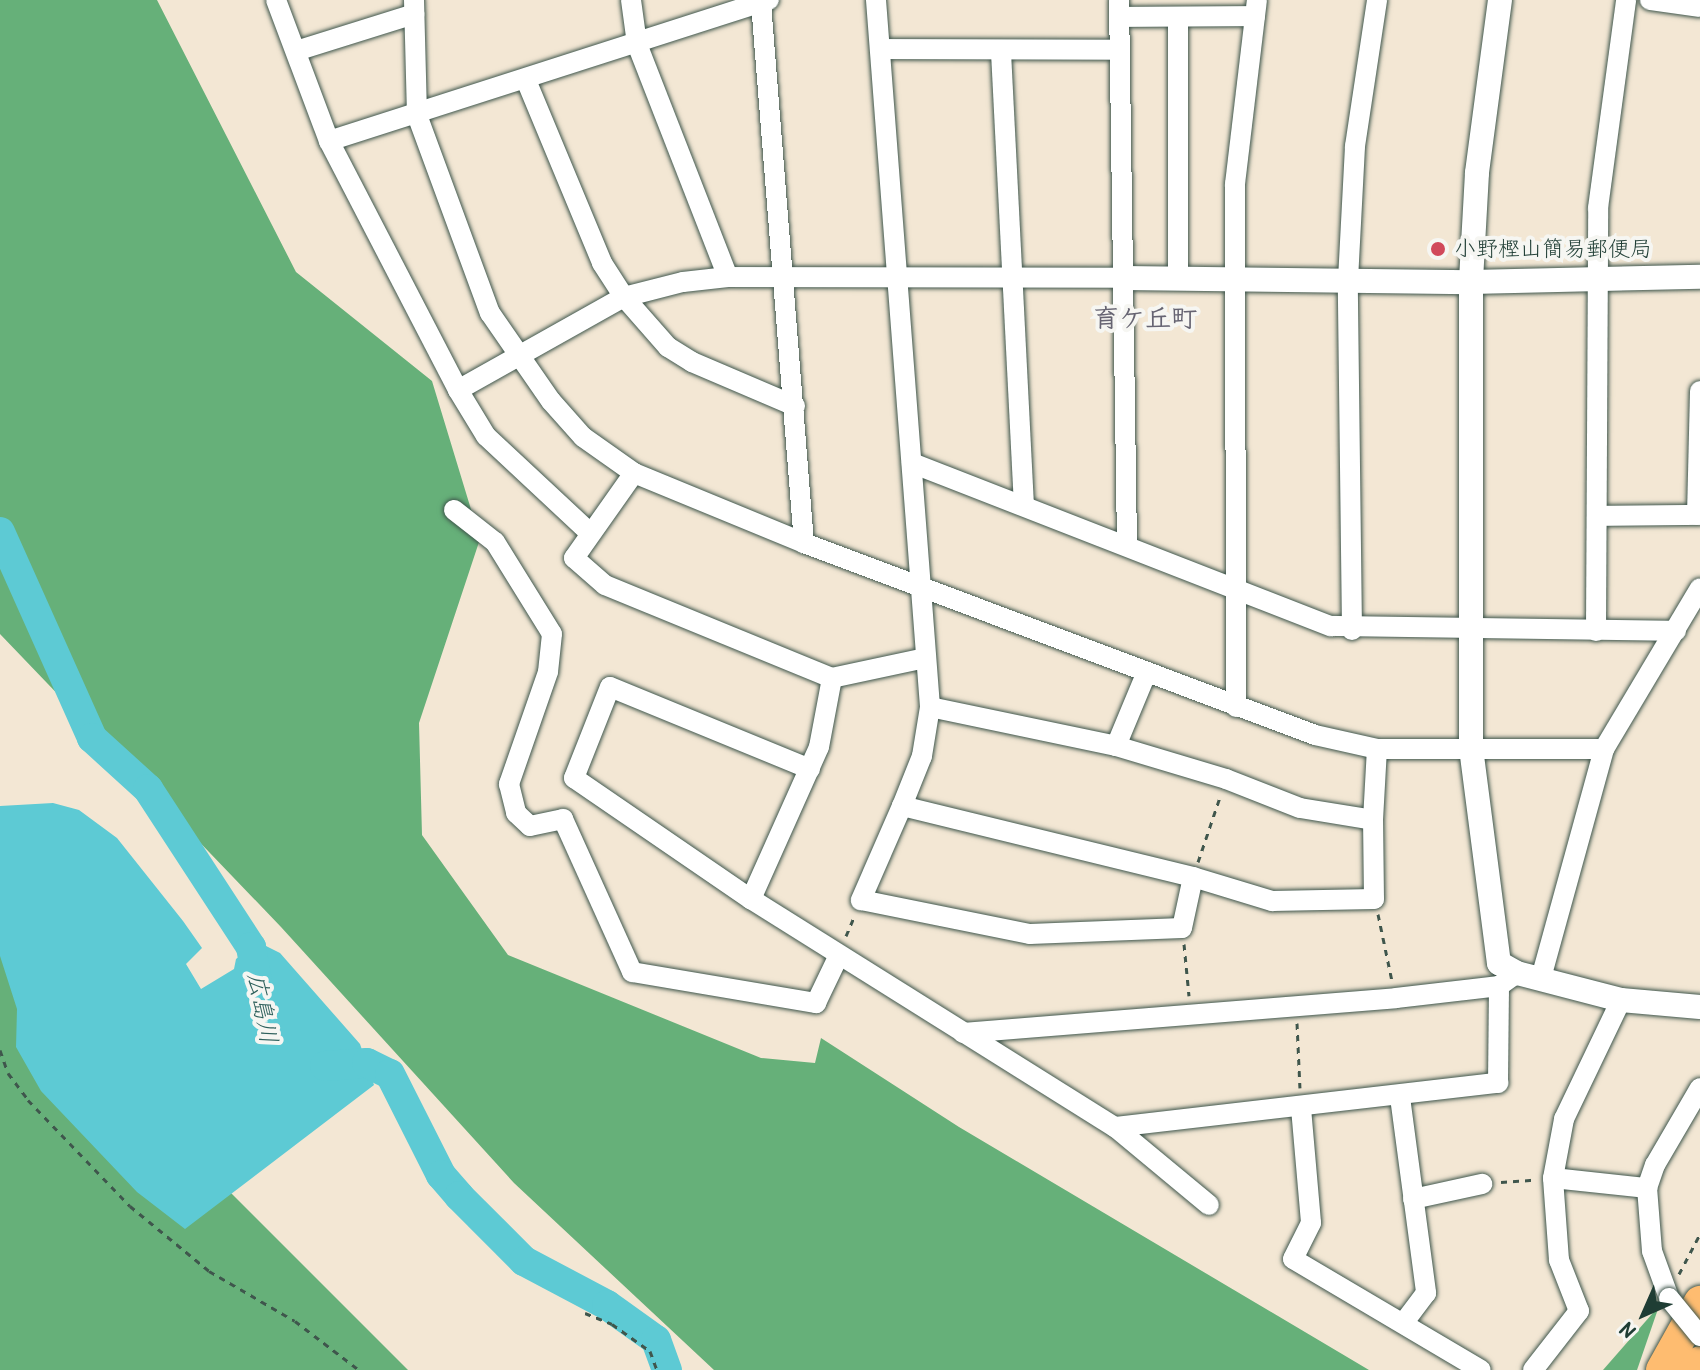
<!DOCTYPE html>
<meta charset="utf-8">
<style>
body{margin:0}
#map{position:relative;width:1700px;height:1370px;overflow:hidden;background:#f3e7d4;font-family:"Patrick Hand","Klee One",sans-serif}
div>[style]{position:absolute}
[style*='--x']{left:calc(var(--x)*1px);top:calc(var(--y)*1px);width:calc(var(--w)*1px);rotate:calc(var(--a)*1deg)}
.forest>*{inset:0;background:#66b079}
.water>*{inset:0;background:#5dcad4}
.river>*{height:30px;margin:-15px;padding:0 15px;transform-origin:15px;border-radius:15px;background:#5dcad4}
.path>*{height:3px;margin-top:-1.5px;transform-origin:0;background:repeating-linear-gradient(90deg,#3f564c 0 6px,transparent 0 12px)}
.roads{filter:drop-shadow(0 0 2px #3f564c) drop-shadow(0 0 2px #3f564c)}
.minor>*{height:20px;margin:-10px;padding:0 10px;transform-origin:10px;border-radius:10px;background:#fff}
.tertiary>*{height:24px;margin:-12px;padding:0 12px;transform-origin:12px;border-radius:12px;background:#fff}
.trunk>*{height:32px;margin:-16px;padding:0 16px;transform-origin:16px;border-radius:16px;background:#febc70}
.bridges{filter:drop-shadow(0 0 2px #3f564c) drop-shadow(0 0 2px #3f564c)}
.minor-bridge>*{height:20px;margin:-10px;padding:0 10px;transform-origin:10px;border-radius:10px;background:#fff}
.dots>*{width:22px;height:22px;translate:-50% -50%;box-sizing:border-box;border:4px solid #f6f6f2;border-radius:50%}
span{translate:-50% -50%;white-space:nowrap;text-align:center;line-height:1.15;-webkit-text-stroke:8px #f6f6f2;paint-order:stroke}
.poi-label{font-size:22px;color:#1f3d34}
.left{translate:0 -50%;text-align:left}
.water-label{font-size:24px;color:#2e605c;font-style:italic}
.quarter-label{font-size:26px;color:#666472;font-weight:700}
.north{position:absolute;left:1604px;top:1274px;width:80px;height:80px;-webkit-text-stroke:6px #f6f6f2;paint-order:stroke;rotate:225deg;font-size:22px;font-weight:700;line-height:32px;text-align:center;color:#1f3d34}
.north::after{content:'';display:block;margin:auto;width:28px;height:36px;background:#1f3d34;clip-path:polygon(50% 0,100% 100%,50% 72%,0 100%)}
</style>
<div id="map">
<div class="forest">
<i style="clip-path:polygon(0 0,157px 0,296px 272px,432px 381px,480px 539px,419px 723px,422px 835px,508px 955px,761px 1058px,815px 1063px,821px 1038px,959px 1127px,1369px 1370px,714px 1370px,514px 1183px,281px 927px,0 634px)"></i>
<i style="clip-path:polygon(0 950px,211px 1173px,408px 1370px,0 1370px)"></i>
<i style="clip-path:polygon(1659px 1306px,1637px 1370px,1603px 1370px)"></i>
</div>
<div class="water">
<i style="clip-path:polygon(53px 803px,79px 810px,117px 838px,183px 921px,202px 948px,186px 964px,201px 989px,234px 969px,236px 959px,258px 942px,280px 953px,360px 1044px,374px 1085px,185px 1229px,137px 1192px,41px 1091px,16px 1047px,17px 1009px,0 956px,0 806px)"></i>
</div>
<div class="river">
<i style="--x:0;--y:532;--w:226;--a:65.9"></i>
<i style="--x:92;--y:738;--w:76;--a:42.3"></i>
<i style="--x:148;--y:789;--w:189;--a:56.9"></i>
<i style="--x:251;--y:947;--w:40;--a:80"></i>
<i style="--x:325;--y:1066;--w:42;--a:-4.1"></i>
<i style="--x:367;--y:1063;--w:25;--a:26"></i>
<i style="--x:390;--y:1074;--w:113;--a:63.2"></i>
<i style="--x:441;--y:1175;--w:28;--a:49"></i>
<i style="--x:459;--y:1196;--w:92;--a:45"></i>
<i style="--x:524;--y:1261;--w:94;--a:27.9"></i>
<i style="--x:607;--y:1305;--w:60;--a:35.5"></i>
<i style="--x:656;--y:1340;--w:32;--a:70"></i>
</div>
<div class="path">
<i style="--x:1198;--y:862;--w:69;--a:-71.3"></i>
<i style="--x:1378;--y:914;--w:68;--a:78.2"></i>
<i style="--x:846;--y:936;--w:21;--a:-67"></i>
<i style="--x:1184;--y:944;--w:52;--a:84.5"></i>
<i style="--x:1297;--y:1023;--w:65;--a:87.4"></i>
<i style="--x:0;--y:1050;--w:24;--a:71"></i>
<i style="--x:8;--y:1073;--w:34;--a:53"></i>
<i style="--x:28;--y:1100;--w:147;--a:46.1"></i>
<i style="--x:130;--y:1206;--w:102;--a:39.4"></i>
<i style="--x:209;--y:1271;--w:99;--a:30.2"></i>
<i style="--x:295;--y:1321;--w:81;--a:37.4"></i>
<i style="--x:1501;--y:1182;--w:32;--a:-4"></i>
<i style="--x:1679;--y:1274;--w:45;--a:-62.3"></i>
<i style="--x:585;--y:1313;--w:29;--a:22"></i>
<i style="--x:612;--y:1324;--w:47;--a:35.4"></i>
<i style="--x:650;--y:1351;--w:20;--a:70"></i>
</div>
<div class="roads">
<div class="minor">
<i style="--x:276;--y:0;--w:151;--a:69.4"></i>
<i style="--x:329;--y:141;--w:280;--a:62.6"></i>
<i style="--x:458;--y:390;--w:190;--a:-29.3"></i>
<i style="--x:624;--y:297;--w:61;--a:-14.3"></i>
<i style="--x:683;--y:282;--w:45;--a:-6.3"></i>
<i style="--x:728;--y:277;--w:396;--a:0.1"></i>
<i style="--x:414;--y:0;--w:115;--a:88.5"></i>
<i style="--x:417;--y:115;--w:211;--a:69.8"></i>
<i style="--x:490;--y:313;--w:107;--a:55.3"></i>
<i style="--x:551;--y:401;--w:48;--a:48.4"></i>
<i style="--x:583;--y:437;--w:62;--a:35.2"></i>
<i style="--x:634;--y:473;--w:184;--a:22.4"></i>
<i style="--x:804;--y:543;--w:546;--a:20.59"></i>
<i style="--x:1315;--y:735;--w:64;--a:12.7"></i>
<i style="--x:1377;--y:749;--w:227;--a:0"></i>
<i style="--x:631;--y:0;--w:44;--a:82.2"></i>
<i style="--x:637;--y:44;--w:250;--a:68.7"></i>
<i style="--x:876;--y:0;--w:709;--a:85.63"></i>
<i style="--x:930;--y:707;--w:50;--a:99.3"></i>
<i style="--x:922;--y:756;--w:54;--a:111.8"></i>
<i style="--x:902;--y:806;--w:300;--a:13.7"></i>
<i style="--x:1193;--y:877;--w:83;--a:16.9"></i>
<i style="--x:1272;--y:901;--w:102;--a:-1.1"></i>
<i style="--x:1374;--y:899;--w:79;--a:-90.7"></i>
<i style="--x:1119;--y:0;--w:545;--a:89.16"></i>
<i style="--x:1650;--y:0;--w:50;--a:8"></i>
<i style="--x:761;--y:3;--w:542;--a:85.45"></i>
<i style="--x:1119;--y:17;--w:136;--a:-0.4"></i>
<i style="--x:1178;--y:19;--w:259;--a:90"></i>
<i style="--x:880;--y:49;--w:238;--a:0.2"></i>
<i style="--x:296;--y:51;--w:124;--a:-17.4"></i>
<i style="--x:1001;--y:52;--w:454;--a:87.1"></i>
<i style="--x:526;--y:80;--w:198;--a:67.4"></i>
<i style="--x:602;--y:263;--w:40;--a:57.1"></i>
<i style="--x:624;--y:297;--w:67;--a:48.7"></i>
<i style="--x:668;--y:347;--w:28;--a:32"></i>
<i style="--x:692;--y:362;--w:112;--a:23.1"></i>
<i style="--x:329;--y:141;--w:462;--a:-17.8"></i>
<i style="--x:458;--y:390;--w:54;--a:58.7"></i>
<i style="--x:486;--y:436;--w:142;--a:43"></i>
<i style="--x:912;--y:463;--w:450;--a:21.3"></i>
<i style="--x:1331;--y:626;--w:345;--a:0.8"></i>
<i style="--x:634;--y:473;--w:104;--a:125.2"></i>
<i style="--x:574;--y:558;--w:41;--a:41.1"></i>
<i style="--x:605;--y:585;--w:245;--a:22.3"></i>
<i style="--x:832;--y:678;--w:70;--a:100.7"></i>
<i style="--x:819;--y:747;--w:167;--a:114.1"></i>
<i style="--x:454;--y:510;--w:52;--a:38"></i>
<i style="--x:495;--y:542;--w:108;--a:58.2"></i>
<i style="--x:552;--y:634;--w:38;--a:96"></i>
<i style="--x:548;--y:672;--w:119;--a:109.2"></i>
<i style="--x:509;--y:784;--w:30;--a:76"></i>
<i style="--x:516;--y:813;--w:19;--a:43"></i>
<i style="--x:530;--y:826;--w:34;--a:-12"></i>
<i style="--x:563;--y:819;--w:168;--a:65.7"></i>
<i style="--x:632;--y:972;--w:187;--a:9.6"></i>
<i style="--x:816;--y:1003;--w:53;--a:-64.4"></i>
<i style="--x:1697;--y:515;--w:124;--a:-88.6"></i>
<i style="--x:1597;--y:516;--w:103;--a:-0.6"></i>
<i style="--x:1352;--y:630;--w:350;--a:-90.7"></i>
<i style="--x:1348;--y:280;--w:134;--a:-87"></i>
<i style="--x:1355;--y:146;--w:148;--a:-81.4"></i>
<i style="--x:1596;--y:631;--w:423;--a:-89.7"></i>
<i style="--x:1598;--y:208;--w:210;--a:-82.3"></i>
<i style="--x:832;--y:678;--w:95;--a:-12.1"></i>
<i style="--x:930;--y:707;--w:190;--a:11.8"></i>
<i style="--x:1116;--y:746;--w:115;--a:16.7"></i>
<i style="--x:1226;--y:779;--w:79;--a:21.4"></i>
<i style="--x:1300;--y:808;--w:74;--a:9.3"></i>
<i style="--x:1373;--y:820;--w:71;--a:-86.8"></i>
<i style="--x:1236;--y:707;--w:523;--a:-90.11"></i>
<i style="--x:1235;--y:184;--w:185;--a:-83.2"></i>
<i style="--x:1116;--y:746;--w:78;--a:-67.4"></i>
<i style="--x:810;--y:769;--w:216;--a:-157.7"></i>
<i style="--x:610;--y:687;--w:98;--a:111.6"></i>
<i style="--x:574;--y:778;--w:214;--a:34.4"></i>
<i style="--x:751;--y:899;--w:430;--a:32.1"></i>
<i style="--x:1115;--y:1127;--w:122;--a:39.7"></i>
<i style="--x:902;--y:806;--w:103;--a:113.6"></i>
<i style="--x:861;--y:900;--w:172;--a:11.4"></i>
<i style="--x:1030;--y:934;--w:152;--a:-2.3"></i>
<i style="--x:1182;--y:928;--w:52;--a:-77.8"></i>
<i style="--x:1541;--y:978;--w:238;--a:-74.6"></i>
<i style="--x:1604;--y:749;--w:187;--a:-59.2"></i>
<i style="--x:963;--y:1033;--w:434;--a:-4.6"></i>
<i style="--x:1396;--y:998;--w:104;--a:-6.6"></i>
<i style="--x:1499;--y:986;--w:22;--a:-36"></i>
<i style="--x:1400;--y:1097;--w:198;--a:82.4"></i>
<i style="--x:1426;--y:1293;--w:36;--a:127"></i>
<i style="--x:1301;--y:1108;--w:115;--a:85"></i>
<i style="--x:1311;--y:1223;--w:40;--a:116.6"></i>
<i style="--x:1293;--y:1259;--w:218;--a:30.6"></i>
<i style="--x:1115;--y:1127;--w:386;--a:-6.6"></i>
<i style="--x:1498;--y:1083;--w:97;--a:-89.4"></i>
<i style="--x:1553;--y:1178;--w:95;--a:6.1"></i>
<i style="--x:1413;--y:1199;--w:71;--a:-12.3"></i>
<i style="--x:1669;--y:1298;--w:50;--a:-109.9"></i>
<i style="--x:1652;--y:1251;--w:63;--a:-94.5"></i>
<i style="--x:1647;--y:1188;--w:24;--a:-71"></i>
<i style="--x:1655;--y:1165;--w:89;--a:-59.7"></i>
<i style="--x:1533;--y:1370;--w:75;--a:-52.1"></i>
<i style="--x:1579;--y:1311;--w:55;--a:-111.4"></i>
<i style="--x:1559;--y:1260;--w:82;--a:-94.2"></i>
<i style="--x:1553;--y:1178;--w:60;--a:-79.4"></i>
<i style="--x:1564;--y:1119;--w:132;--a:-64.4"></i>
</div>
<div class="tertiary">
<i style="--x:1500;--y:0;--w:175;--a:97.6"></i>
<i style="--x:1477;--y:173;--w:109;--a:93.2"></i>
<i style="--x:1471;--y:282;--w:466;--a:90"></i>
<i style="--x:1471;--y:748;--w:217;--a:82.6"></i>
<i style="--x:1499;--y:963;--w:21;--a:29"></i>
<i style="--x:1517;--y:973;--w:107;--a:14.6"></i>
<i style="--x:1621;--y:1000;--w:79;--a:5.1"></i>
<i style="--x:1124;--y:278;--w:347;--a:0.7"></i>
<i style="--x:1471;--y:282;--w:229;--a:-1.3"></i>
</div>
<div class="trunk">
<i style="--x:1662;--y:1370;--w:78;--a:-60.8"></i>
<i style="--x:1695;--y:1370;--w:9;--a:-58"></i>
</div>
</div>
<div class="bridges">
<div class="minor-bridge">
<i style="--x:1669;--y:1298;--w:49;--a:50.8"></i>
</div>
</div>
<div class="dots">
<i style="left:1438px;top:249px;background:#d1495b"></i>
</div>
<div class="poi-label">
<span class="left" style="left:1454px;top:249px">小野樫山簡易郵便局</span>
</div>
<div class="water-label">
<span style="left:263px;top:1008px;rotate:79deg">広島川</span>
</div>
<div class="quarter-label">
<span style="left:1145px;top:318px">育ケ丘町</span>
</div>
<div class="north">N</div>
</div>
